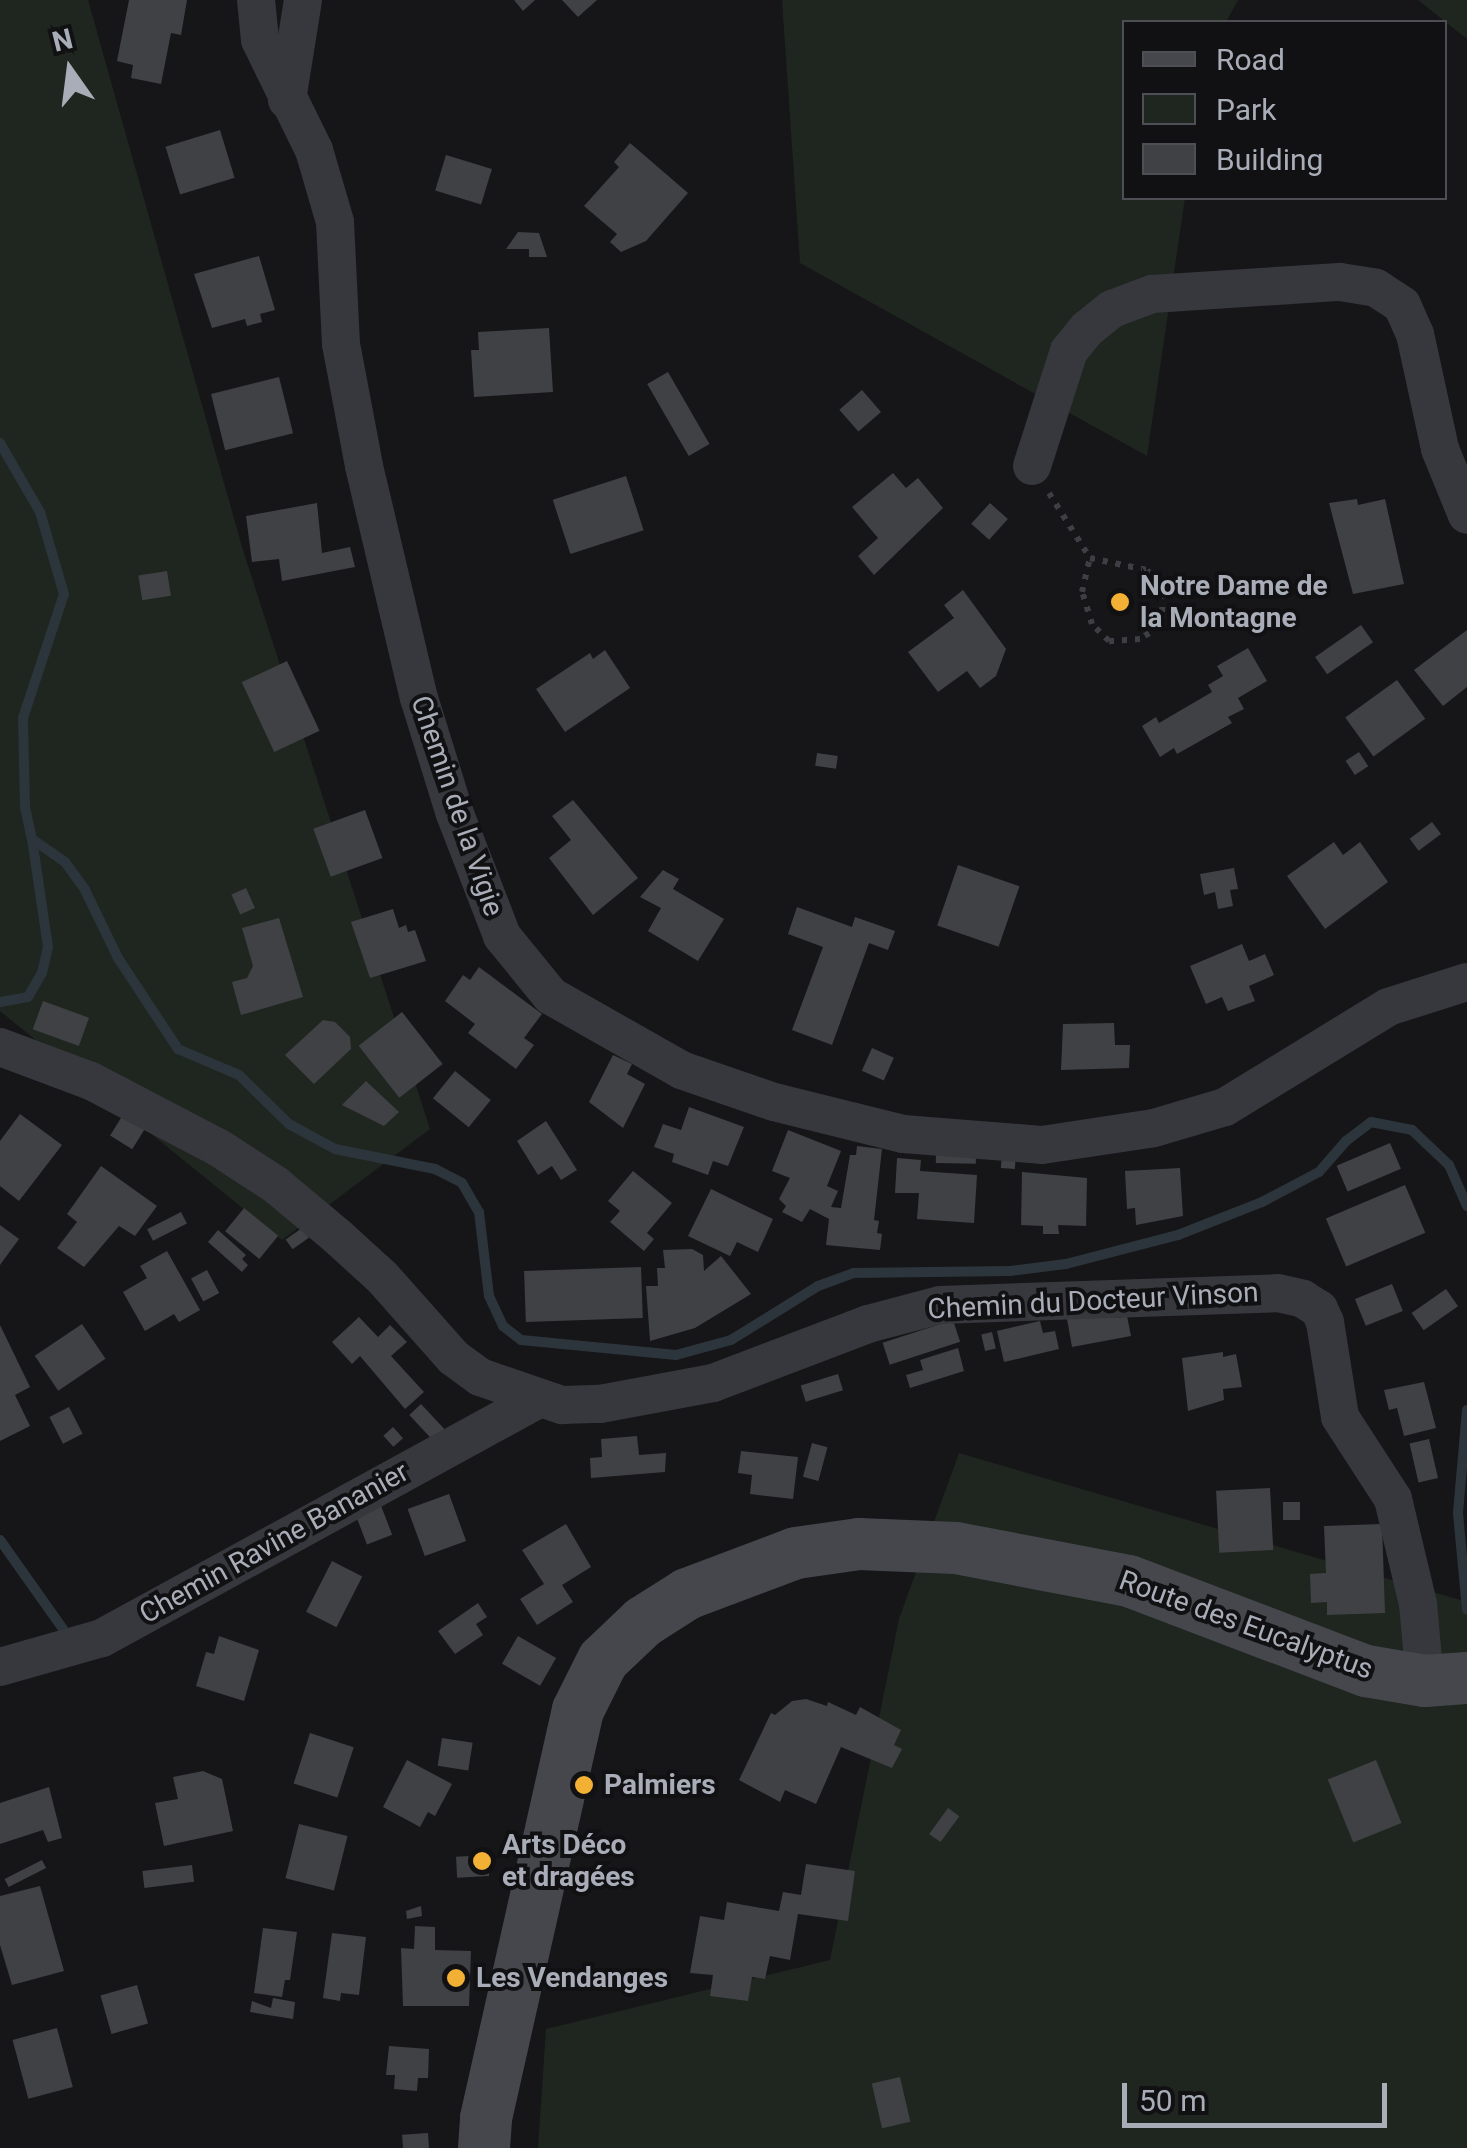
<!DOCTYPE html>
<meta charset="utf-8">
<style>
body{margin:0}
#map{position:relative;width:1467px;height:2148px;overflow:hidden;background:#161618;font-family:Roboto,sans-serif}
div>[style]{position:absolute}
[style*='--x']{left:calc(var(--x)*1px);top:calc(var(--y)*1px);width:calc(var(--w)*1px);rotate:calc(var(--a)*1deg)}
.green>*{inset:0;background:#1e261f}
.stream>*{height:10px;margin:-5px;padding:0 5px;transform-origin:5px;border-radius:5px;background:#2c353c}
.building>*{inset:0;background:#404145;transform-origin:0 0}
.path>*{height:6px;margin-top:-3px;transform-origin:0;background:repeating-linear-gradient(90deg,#3d3f44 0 5px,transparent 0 13px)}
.minor>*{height:38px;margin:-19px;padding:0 19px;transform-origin:19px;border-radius:19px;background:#37383d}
.secondary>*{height:52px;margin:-26px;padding:0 26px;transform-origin:26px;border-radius:26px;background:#45474d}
.dots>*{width:28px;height:28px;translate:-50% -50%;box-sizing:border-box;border:5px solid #111113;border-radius:50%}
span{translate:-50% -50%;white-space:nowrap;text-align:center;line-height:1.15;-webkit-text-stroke:8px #111113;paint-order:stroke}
.poi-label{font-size:28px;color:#a8adb8;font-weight:700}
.left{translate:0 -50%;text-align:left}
.street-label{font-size:28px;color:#a8adb8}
.legend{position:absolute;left:1122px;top:20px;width:325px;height:180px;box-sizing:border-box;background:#111113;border:2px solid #4d4f55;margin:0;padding:12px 18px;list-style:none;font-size:30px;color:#a8adb8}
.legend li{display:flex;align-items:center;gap:20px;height:50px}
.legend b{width:50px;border:2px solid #4d4f55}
.north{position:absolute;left:20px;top:20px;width:100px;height:100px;-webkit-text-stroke:8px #111113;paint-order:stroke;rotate:346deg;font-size:28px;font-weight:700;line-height:40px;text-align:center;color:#a8adb8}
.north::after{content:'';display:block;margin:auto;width:35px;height:45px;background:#a8adb8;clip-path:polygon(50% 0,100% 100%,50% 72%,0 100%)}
.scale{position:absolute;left:1122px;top:2083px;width:265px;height:45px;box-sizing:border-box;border:5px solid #a8adb8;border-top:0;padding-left:12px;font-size:30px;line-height:35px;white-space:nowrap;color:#a8adb8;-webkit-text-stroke:8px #111113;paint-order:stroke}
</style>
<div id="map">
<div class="green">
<i style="clip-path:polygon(0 0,88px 0,242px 547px,430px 1129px,282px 1240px,0 1011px)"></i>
<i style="clip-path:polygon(782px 0,1238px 0,1226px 22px,1124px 22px,1124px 198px,1185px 198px,1147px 456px,800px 263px)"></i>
<i style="clip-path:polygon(1418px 0,1467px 0,1467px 39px)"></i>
<i style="clip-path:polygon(959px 1453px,1467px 1602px,1467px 2148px,538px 2148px,546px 2029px,830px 1960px,899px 1619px)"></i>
</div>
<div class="stream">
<i style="--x:0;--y:443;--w:80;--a:59.9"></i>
<i style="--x:40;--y:512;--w:85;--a:73.7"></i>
<i style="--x:64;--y:594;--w:131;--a:108.3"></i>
<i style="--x:23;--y:718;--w:89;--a:88.7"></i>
<i style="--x:25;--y:807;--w:33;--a:78"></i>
<i style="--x:32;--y:839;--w:40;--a:34.9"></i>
<i style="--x:65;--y:862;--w:34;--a:54"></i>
<i style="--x:85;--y:890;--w:76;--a:64.1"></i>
<i style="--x:118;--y:958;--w:109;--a:56.6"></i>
<i style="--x:178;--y:1049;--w:66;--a:23.1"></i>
<i style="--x:239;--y:1075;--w:70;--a:44.4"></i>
<i style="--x:289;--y:1124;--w:52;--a:28.5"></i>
<i style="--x:335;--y:1149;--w:102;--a:11.3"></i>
<i style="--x:435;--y:1169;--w:30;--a:27"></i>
<i style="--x:462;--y:1183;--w:34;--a:60"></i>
<i style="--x:479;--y:1212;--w:85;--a:83.2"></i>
<i style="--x:489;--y:1296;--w:33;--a:65"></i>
<i style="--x:503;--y:1326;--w:23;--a:38"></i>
<i style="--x:521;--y:1340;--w:156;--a:5.5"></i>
<i style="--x:676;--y:1355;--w:57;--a:-15.3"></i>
<i style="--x:731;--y:1340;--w:102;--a:-31.8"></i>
<i style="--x:818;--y:1286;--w:37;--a:-20"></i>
<i style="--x:853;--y:1273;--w:157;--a:-0.7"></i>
<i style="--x:1010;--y:1271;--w:56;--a:-7.1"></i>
<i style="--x:1066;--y:1264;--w:116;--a:-14.5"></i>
<i style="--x:1178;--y:1235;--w:90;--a:-21.4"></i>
<i style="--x:1262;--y:1202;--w:64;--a:-27.8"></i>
<i style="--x:1319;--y:1172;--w:41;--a:-48.9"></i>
<i style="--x:1346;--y:1141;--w:31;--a:-37"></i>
<i style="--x:1371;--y:1122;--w:42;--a:11"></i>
<i style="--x:1412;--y:1130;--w:51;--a:43.4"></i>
<i style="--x:1449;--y:1165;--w:45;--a:66.3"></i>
<i style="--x:0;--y:1002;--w:28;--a:-10"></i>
<i style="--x:28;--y:997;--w:28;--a:-60"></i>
<i style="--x:42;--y:973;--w:27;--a:-77"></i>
<i style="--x:48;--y:947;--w:109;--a:-98.4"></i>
<i style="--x:1467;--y:1410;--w:103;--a:95"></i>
<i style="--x:1458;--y:1513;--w:97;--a:84.7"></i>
<i style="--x:0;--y:1540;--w:109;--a:54.7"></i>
</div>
<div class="building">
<i style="clip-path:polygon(129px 0,187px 0,181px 35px,171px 33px,161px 84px,131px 78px,133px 65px,117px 61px)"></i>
<i style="clip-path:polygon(514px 0,535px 0,523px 11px)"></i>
<i style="clip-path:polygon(562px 0,597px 0,578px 17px)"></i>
<i style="left:220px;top:130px;width:50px;height:57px;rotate:73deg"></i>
<i style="clip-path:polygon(630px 143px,688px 193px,646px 241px,621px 252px,610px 242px,617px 234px,584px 206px,619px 167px,614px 162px)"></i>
<i style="left:446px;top:155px;width:48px;height:37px;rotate:17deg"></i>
<i style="clip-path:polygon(518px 232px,539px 233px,547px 257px,529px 257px,529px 249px,506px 249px)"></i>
<i style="clip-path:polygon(259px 256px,275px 310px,260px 314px,262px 322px,247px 326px,245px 319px,212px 328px,194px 274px)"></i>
<i style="clip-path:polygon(549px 328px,553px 392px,474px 397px,471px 350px,479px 350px,478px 332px)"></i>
<i style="left:668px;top:372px;width:83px;height:24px;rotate:60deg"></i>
<i style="left:279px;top:377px;width:58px;height:70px;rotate:76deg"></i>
<i style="left:862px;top:390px;width:29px;height:30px;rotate:49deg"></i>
<i style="clip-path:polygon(893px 473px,906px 488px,918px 478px,943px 508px,874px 575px,858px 556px,878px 538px,852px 507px)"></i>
<i style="left:626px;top:476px;width:57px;height:77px;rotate:72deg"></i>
<i style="clip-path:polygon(1357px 499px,1358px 505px,1385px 499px,1404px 584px,1353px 594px,1329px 503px)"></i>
<i style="clip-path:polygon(317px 503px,322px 553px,350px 547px,355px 567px,282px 581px,279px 559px,252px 562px,246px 516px)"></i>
<i style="left:990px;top:503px;width:24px;height:28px;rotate:42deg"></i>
<i style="left:167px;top:571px;width:25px;height:29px;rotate:81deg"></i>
<i style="clip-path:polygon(963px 590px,1006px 649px,996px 676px,980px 688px,967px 671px,938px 692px,908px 652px,954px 618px,944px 605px)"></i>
<i style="left:1361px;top:625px;width:21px;height:56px;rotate:55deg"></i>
<i style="clip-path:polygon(1467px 630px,1467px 687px,1443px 706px,1414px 670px)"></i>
<i style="clip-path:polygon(1248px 648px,1267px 681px,1238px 698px,1244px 709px,1228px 717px,1232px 723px,1177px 754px,1174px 748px,1160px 757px,1142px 726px,1156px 717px,1159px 723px,1212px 692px,1208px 685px,1223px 676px,1217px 666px)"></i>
<i style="clip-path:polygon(605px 650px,630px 688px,565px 732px,536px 689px,590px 653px,593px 659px)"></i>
<i style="left:287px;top:661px;width:77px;height:50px;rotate:65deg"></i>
<i style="left:1397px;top:680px;width:48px;height:64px;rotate:54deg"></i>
<i style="left:1359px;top:752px;width:17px;height:16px;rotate:57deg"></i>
<i style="left:817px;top:753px;width:21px;height:13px;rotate:8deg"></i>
<i style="clip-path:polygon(573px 800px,638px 878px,593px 915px,549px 858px,571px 840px,552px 816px)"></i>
<i style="left:365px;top:810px;width:51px;height:55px;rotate:70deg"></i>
<i style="left:1432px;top:822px;width:15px;height:28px;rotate:53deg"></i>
<i style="clip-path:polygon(1334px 842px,1343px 855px,1360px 842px,1388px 882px,1325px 929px,1287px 876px)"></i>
<i style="left:958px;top:865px;width:65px;height:64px;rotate:19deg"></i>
<i style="clip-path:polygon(1234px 868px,1238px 889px,1230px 890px,1233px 906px,1218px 909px,1215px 892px,1204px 895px,1200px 874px)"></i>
<i style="clip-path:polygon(663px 870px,679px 879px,673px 889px,724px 919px,698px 961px,648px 931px,661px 908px,640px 897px)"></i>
<i style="left:246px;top:888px;width:22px;height:16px;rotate:66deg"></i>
<i style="clip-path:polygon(797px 907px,852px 927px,855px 917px,895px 931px,888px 950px,869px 943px,832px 1045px,792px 1030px,823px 947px,788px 934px)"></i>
<i style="clip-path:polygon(393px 909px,399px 928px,406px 925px,408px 932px,415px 930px,426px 961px,370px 978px,351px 922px)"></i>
<i style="clip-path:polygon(279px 918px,303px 997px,241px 1015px,232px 982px,247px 978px,253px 966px,242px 928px)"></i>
<i style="clip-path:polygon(1242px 944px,1249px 961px,1265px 954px,1274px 975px,1249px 986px,1255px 1001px,1228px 1011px,1222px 997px,1206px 1004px,1190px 966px)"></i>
<i style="clip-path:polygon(479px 967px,542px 1014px,524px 1038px,534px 1045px,516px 1069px,468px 1033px,475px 1024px,445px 1001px,463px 975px,470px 980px)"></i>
<i style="left:43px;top:1001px;width:49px;height:30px;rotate:20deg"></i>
<i style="left:402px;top:1012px;width:66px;height:55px;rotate:52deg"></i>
<i style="clip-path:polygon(323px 1020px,335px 1022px,350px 1037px,351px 1049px,314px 1084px,285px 1055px)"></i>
<i style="clip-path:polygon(1114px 1023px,1115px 1045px,1130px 1045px,1129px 1068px,1061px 1070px,1063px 1024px)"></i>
<i style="left:872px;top:1048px;width:24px;height:25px;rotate:24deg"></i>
<i style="clip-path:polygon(613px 1055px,632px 1064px,627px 1074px,645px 1084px,623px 1128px,589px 1102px)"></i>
<i style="left:455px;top:1071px;width:46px;height:35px;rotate:39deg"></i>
<i style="clip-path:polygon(366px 1081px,399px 1112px,384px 1126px,342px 1105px)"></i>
<i style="clip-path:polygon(689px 1107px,744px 1127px,728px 1166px,713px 1161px,708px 1175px,672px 1162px,674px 1154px,654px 1147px,663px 1124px,681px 1130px)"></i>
<i style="left:126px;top:1110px;width:26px;height:30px;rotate:32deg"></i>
<i style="clip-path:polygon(20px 1114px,62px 1145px,19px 1201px,0 1186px,0 1141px)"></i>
<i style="clip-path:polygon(546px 1121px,577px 1170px,561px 1180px,552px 1166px,538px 1175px,517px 1141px)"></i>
<i style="clip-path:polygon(788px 1130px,841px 1151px,827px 1186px,838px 1191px,831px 1207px,841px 1208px,850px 1155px,856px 1155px,857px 1146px,882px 1149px,874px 1220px,879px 1221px,877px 1233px,882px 1234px,880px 1250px,826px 1245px,829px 1219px,810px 1209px,802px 1222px,782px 1212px,786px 1206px,779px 1199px,790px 1178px,772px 1171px)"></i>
<i style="left:1390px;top:1143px;width:28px;height:58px;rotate:67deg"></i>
<i style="left:936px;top:1152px;width:40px;height:11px;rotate:1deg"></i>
<i style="left:1002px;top:1152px;width:14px;height:16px;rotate:4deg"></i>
<i style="clip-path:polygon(897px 1158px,921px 1160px,920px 1171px,977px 1175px,974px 1223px,917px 1219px,919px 1193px,895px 1193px)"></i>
<i style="clip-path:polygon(101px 1166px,157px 1206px,135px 1236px,119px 1226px,84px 1267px,57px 1248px,77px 1222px,67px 1214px)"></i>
<i style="clip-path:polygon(1180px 1168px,1183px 1216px,1136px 1225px,1135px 1208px,1127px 1209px,1125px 1171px)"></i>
<i style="clip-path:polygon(633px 1171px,672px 1203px,647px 1233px,654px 1239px,644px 1251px,610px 1222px,620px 1211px,608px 1201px)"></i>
<i style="clip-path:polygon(1022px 1172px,1087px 1178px,1086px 1226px,1058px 1225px,1059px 1234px,1043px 1234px,1043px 1226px,1021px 1225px)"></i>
<i style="left:1405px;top:1185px;width:52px;height:86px;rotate:67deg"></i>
<i style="clip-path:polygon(711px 1189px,773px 1219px,758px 1252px,737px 1242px,730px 1256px,688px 1236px)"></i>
<i style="left:244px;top:1208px;width:44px;height:30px;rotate:39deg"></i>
<i style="left:181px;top:1212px;width:13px;height:38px;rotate:63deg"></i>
<i style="clip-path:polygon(0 1225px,19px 1239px,0 1265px)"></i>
<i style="left:302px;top:1228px;width:12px;height:20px;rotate:55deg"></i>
<i style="clip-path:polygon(218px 1230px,246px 1255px,242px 1259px,248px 1265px,242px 1272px,208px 1242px)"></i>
<i style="clip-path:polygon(692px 1249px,703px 1255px,704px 1271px,721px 1256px,751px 1294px,695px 1328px,650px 1341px,646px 1286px,658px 1286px,657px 1268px,665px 1268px,663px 1250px)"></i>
<i style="clip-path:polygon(167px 1251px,200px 1310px,179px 1322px,174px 1314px,145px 1331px,123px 1292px,147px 1278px,140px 1266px)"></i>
<i style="left:641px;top:1267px;width:51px;height:117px;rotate:88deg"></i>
<i style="left:207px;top:1270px;width:26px;height:18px;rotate:62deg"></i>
<i style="left:1392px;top:1284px;width:29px;height:40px;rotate:68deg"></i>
<i style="left:1446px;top:1289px;width:21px;height:42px;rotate:55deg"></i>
<i style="clip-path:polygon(1116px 1313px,1118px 1318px,1127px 1316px,1131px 1336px,1072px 1347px,1067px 1319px)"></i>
<i style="clip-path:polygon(359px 1317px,378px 1337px,390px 1325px,407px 1342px,391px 1356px,424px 1392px,405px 1409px,360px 1356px,352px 1364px,332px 1342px)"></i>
<i style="left:953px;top:1320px;width:23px;height:74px;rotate:72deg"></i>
<i style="clip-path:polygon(1040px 1321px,1043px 1333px,1055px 1331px,1059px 1349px,1004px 1362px,997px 1331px)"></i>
<i style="left:82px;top:1324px;width:42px;height:57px;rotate:56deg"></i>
<i style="clip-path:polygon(0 1325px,30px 1387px,15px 1395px,30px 1426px,0 1441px)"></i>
<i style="left:992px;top:1332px;width:17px;height:11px;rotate:77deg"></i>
<i style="clip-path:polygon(958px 1348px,964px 1371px,910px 1388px,906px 1375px,923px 1370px,920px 1360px)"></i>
<i style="clip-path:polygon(1223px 1352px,1223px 1357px,1236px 1354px,1242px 1387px,1223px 1389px,1224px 1400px,1188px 1411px,1182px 1358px)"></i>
<i style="left:838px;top:1374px;width:17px;height:39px;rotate:73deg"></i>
<i style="clip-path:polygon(1424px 1382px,1436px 1428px,1404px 1436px,1397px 1408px,1389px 1410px,1384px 1390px)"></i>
<i style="left:421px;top:1404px;width:37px;height:16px;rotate:47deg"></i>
<i style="left:69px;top:1407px;width:30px;height:22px;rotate:63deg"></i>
<i style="left:393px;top:1427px;width:15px;height:13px;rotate:48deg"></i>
<i style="clip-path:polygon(637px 1436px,639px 1455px,666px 1453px,665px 1472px,591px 1478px,590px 1458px,602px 1457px,601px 1439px)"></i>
<i style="left:1429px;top:1439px;width:40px;height:20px;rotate:77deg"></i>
<i style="left:812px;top:1443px;width:16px;height:35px;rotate:15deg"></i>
<i style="clip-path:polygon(741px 1451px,798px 1457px,793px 1499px,750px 1494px,752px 1475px,738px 1473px)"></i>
<i style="left:1270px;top:1488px;width:62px;height:54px;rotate:87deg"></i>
<i style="left:449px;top:1494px;width:50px;height:44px;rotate:70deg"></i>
<i style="left:1283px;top:1502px;width:17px;height:18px"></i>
<i style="left:380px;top:1503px;width:34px;height:27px;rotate:69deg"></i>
<i style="clip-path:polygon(566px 1524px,591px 1567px,562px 1585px,573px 1602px,537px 1625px,520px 1599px,544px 1584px,522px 1550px)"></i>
<i style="clip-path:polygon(1382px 1524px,1385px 1613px,1327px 1615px,1327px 1602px,1311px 1603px,1310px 1574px,1326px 1573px,1324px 1526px)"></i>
<i style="left:332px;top:1561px;width:34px;height:57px;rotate:27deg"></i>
<i style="clip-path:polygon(478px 1603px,487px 1617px,476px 1624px,483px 1635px,455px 1654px,438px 1631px)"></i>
<i style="clip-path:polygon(219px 1636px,259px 1650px,244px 1701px,196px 1686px,206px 1652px,214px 1654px)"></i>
<i style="left:518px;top:1636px;width:44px;height:32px;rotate:30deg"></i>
<i style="clip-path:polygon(806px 1699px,827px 1706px,828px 1702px,856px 1715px,860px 1707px,901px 1730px,894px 1745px,902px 1749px,892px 1768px,841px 1747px,816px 1804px,785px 1790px,780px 1802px,739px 1780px,771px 1713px,775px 1715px,792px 1701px)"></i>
<i style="left:310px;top:1733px;width:46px;height:53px;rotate:18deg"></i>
<i style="left:442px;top:1738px;width:31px;height:28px;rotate:9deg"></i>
<i style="clip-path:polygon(407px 1760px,452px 1784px,435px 1816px,428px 1812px,420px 1827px,383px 1807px)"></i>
<i style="left:1376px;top:1760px;width:68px;height:52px;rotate:68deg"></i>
<i style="clip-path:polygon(203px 1771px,222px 1779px,233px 1831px,164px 1846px,155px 1803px,178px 1799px,173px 1777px)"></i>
<i style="clip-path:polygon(49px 1787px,62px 1838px,48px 1842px,43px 1830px,0 1844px,0 1803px)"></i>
<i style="left:948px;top:1808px;width:14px;height:32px;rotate:36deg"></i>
<i style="left:299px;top:1824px;width:50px;height:56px;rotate:14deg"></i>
<i style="left:488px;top:1855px;width:21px;height:32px;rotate:87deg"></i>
<i style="left:42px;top:1860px;width:9px;height:42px;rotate:63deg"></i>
<i style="clip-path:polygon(806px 1864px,855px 1871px,848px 1921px,798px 1914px,790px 1960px,770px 1956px,765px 1979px,752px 1977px,748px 2001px,710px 1996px,713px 1975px,690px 1973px,700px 1916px,724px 1920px,727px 1902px,779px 1911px,783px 1892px,801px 1895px)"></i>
<i style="left:192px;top:1865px;width:17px;height:50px;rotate:83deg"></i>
<i style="clip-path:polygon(40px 1886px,64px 1971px,12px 1985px,0 1945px,0 1896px)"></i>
<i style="clip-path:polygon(421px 1906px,422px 1916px,407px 1919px,406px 1911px)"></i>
<i style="clip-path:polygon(415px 1926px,435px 1927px,435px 1950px,471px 1951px,469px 2006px,403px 2006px,401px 1948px,414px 1949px)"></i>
<i style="clip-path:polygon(263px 1928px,297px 1932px,290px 1980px,285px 1980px,282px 1997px,254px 1993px)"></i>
<i style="clip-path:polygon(332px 1933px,366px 1937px,359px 1995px,341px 1993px,340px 2001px,323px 1998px)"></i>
<i style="left:137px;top:1985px;width:40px;height:38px;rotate:74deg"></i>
<i style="clip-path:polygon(273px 1998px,295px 2002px,293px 2019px,250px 2012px,252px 2001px,271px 2008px)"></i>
<i style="left:57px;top:2028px;width:61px;height:46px;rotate:75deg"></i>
<i style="clip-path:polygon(389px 2046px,429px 2049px,428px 2078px,418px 2078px,417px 2091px,394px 2089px,395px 2075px,386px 2075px)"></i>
<i style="left:900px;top:2077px;width:46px;height:29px;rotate:77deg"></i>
<i style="left:428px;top:2133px;width:15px;height:26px;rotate:86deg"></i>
</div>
<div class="path">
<i style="--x:1049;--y:493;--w:77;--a:57.8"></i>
<i style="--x:1090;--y:558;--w:58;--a:11.9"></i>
<i style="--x:1147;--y:570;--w:29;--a:55"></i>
<i style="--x:1164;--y:594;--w:32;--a:97"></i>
<i style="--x:1160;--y:626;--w:24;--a:147"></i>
<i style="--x:1140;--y:639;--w:31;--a:176"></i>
<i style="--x:1109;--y:641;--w:24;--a:-135"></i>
<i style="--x:1092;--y:624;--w:34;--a:-107"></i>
<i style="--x:1082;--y:592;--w:35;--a:-77"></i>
</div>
<div class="minor">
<i style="--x:256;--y:0;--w:40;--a:84.3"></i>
<i style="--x:260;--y:40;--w:123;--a:63.9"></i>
<i style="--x:314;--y:150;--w:75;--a:73.7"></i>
<i style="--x:335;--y:222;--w:122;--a:87.2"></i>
<i style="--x:341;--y:344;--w:124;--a:79.3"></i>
<i style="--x:364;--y:466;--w:238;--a:76.7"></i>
<i style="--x:419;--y:698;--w:121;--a:72.8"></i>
<i style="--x:455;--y:814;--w:131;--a:68.9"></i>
<i style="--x:502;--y:936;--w:77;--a:50.8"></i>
<i style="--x:551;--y:996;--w:150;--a:29.6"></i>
<i style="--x:681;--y:1070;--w:98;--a:19"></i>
<i style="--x:774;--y:1102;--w:133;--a:13.9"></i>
<i style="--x:903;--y:1134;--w:139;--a:4.5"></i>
<i style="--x:1042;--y:1145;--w:113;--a:-8.6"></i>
<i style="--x:1154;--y:1128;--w:74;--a:-16.5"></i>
<i style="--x:1225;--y:1107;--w:191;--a:-31.5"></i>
<i style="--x:1388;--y:1007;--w:83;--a:-17.6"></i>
<i style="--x:287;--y:100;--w:101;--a:-80.9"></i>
<i style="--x:1032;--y:466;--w:121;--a:-72.2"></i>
<i style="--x:1069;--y:351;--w:28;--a:-51"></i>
<i style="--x:1087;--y:329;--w:32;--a:-39"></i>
<i style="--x:1112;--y:309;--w:43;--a:-20.6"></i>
<i style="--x:1152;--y:294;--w:188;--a:-3.7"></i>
<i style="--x:1340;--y:282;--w:36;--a:9"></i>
<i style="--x:1376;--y:288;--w:31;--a:33"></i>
<i style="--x:1402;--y:305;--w:32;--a:66"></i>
<i style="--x:1415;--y:334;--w:118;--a:77.7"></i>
<i style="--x:1440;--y:449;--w:71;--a:67.8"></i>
<i style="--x:0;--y:1047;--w:97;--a:20.5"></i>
<i style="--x:91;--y:1081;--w:144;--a:27.6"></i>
<i style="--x:219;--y:1148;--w:68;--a:33"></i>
<i style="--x:276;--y:1185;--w:81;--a:40"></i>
<i style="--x:338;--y:1237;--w:59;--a:42.3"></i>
<i style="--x:382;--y:1277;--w:108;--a:48.4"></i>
<i style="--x:454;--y:1358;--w:32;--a:36"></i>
<i style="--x:480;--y:1377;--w:87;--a:18.9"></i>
<i style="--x:562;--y:1405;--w:38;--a:-2"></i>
<i style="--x:600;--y:1404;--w:115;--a:-10.5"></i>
<i style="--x:713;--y:1383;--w:166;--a:-20.8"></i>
<i style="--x:868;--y:1324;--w:74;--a:-14.8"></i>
<i style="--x:940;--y:1305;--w:338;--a:-2"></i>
<i style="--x:1278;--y:1293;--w:26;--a:13"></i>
<i style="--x:1303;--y:1299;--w:19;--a:32"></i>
<i style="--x:1319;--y:1309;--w:14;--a:65"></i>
<i style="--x:1325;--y:1322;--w:96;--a:81"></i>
<i style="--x:1340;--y:1417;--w:98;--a:57.1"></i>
<i style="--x:1393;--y:1499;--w:108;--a:76.6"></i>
<i style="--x:1418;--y:1604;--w:77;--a:84.8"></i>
<i style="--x:0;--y:1667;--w:106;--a:-15.9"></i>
<i style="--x:102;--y:1638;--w:498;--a:-28.7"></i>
</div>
<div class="secondary">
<i style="--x:484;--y:2148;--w:30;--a:-86"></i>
<i style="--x:486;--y:2118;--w:418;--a:-77.3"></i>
<i style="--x:578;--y:1710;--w:56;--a:-63.4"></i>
<i style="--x:603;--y:1660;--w:55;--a:-43.5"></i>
<i style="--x:643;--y:1622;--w:52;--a:-32.5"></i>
<i style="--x:687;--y:1594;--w:116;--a:-20.6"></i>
<i style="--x:796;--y:1553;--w:64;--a:-8.1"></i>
<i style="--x:859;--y:1544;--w:97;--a:2.4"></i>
<i style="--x:956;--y:1548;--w:176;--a:10.8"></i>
<i style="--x:1129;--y:1581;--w:254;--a:20.8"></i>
<i style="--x:1366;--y:1671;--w:60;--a:9.6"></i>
<i style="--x:1425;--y:1681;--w:42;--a:-4.1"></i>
</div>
<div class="dots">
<i style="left:1120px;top:602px;background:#f2b134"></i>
<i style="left:584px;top:1785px;background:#f2b134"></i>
<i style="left:482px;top:1861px;background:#f2b134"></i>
<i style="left:456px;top:1978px;background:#f2b134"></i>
</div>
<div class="poi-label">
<span class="left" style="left:1140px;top:602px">Notre Dame de<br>la Montagne</span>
<span class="left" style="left:604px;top:1785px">Palmiers</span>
<span class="left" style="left:502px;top:1861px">Arts Déco<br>et dragées</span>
<span class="left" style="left:476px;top:1978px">Les Vendanges</span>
</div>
<div class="street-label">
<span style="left:457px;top:806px;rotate:71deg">Chemin de la Vigie</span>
<span style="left:1093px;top:1301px;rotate:-3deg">Chemin du Docteur Vinson</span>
<span style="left:274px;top:1543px;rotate:-29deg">Chemin Ravine Bananier</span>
<span style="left:1246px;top:1625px;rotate:20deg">Route des Eucalyptus</span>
</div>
<ul class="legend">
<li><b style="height:12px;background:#45474d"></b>Road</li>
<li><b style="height:28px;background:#1e261f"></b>Park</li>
<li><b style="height:28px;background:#404145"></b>Building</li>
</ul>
<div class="north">N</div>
<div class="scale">50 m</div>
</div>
